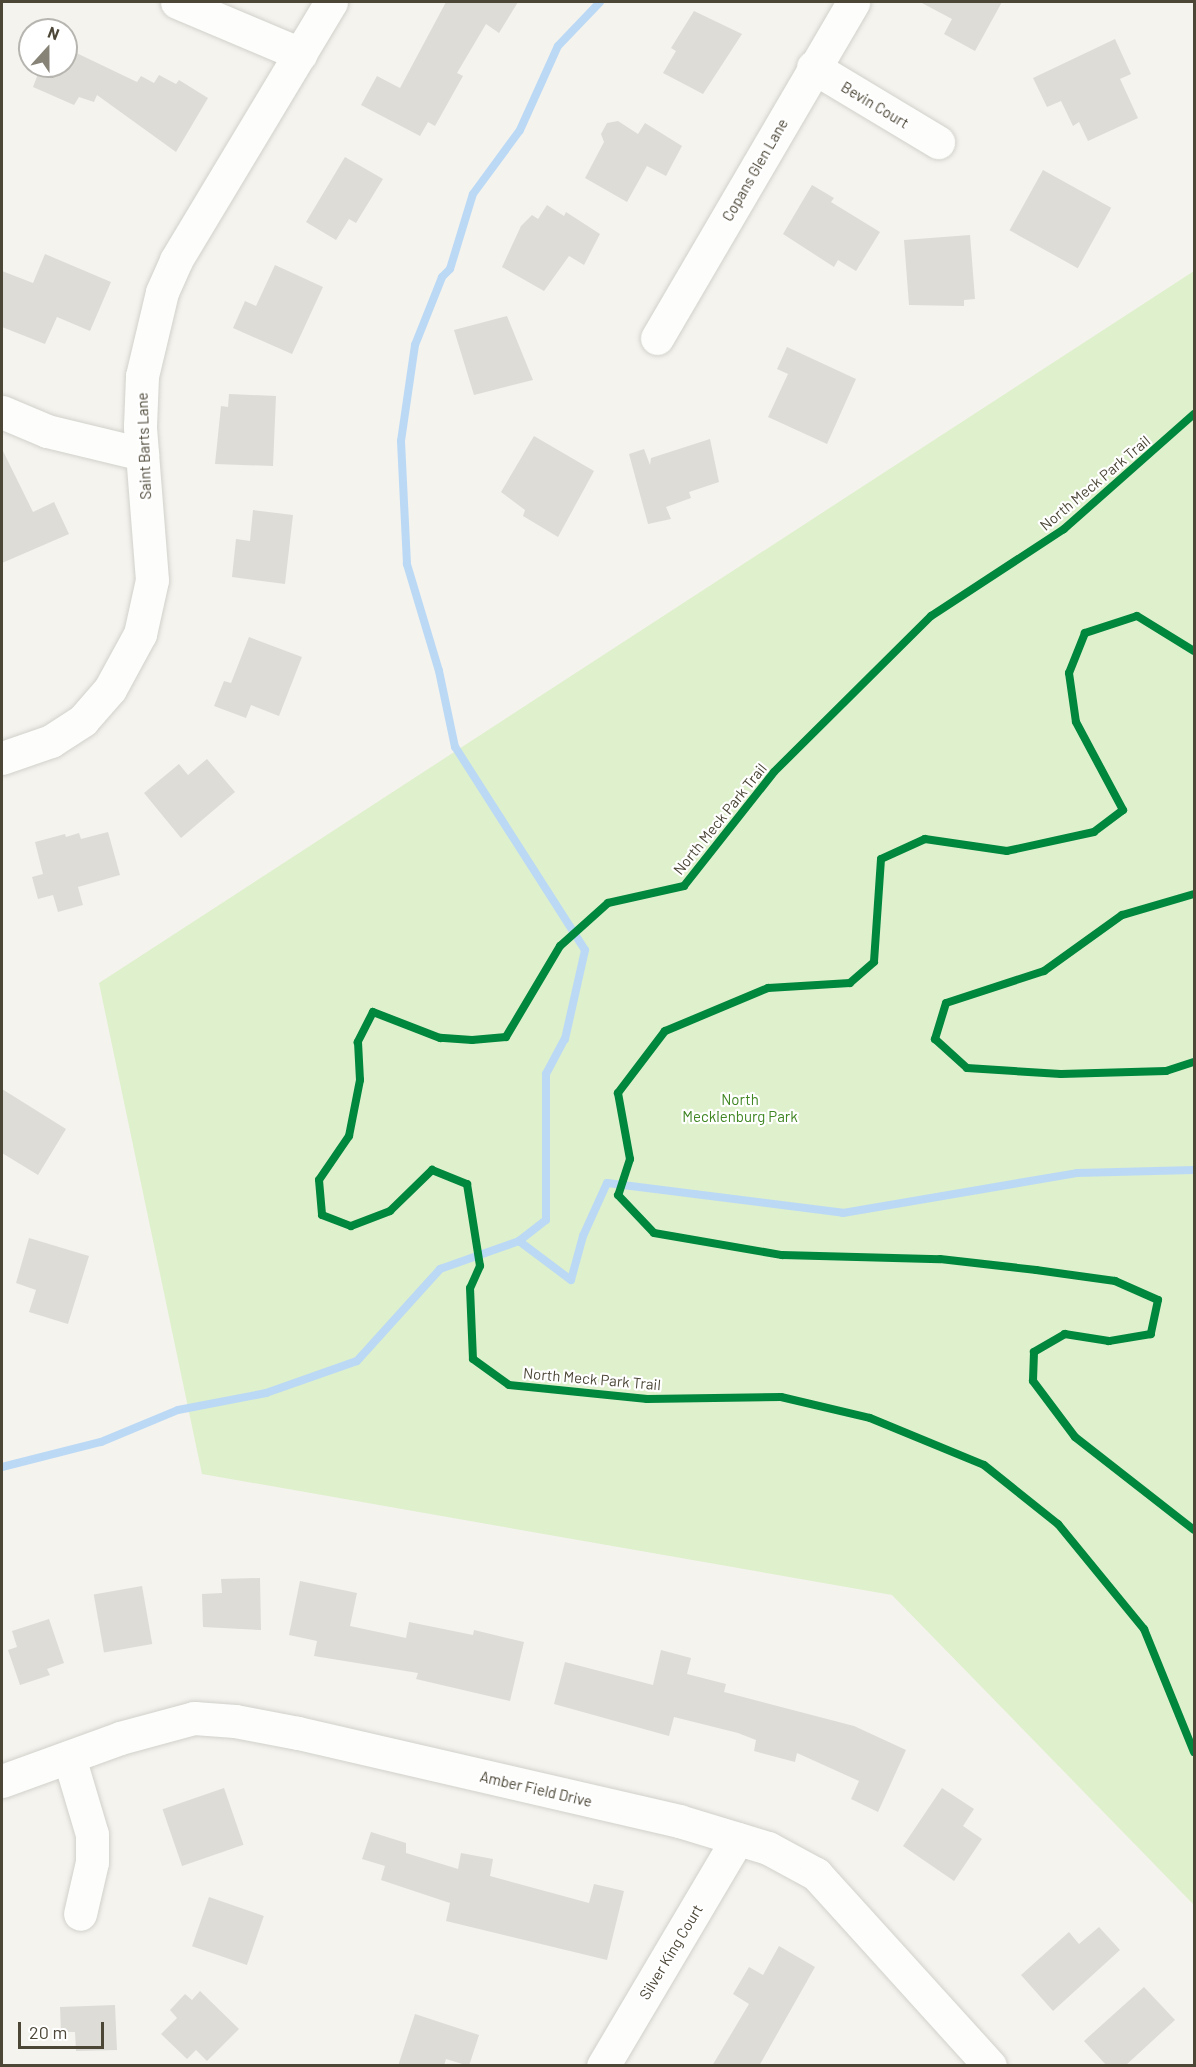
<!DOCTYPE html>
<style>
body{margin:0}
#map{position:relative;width:1196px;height:2067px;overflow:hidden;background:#f4f3ee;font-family:Barlow,sans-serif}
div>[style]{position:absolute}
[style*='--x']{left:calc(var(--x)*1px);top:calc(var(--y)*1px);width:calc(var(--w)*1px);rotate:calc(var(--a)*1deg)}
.green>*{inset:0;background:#dff0cc}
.stream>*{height:8px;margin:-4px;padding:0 4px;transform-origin:4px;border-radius:4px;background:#bbd9f5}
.building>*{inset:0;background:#dedcd6;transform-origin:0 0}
.roads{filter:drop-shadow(0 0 2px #d2d1cb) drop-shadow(0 0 2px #d2d1cb)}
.minor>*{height:33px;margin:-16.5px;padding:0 16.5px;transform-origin:16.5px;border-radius:16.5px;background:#fdfdfc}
.cycleway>*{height:8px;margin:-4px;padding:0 4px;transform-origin:4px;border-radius:4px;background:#00873e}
span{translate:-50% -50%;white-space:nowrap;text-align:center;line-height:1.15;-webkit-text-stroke:4.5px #fff;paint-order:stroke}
.street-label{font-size:15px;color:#4c4637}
.park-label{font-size:15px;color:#408623}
.frame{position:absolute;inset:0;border:3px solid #4c4637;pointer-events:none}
.north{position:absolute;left:18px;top:18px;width:60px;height:60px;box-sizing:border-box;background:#fff;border:2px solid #b7b5af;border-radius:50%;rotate:21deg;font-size:16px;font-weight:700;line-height:24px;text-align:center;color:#4c4637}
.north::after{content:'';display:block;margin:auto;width:21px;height:27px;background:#878377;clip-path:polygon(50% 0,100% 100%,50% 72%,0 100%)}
.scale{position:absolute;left:18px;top:2022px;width:86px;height:27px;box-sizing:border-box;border:3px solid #4c4637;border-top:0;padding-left:8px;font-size:18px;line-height:21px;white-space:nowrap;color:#4c4637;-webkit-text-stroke:4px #fff;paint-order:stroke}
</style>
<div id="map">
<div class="green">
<i style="clip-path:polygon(1194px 271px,1194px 1905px,892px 1595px,202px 1474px,99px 983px)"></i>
</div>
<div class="stream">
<i style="--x:519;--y:1241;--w:65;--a:36.9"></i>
<i style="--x:571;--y:1280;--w:46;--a:-74.7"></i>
<i style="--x:583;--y:1236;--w:58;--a:-65.6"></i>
<i style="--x:607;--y:1183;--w:238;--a:7.2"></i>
<i style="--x:843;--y:1213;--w:237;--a:-9.7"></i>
<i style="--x:1077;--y:1173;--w:117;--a:-1.5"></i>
<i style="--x:2;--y:1467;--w:102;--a:-14.2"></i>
<i style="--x:101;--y:1442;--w:83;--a:-22.6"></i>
<i style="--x:178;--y:1410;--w:90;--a:-10.9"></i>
<i style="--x:266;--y:1393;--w:96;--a:-19.4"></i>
<i style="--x:357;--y:1361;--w:124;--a:-47.9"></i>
<i style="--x:440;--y:1269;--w:84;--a:-19.5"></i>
<i style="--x:519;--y:1241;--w:34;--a:-38"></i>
<i style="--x:546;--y:1220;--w:146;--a:-90"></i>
<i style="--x:546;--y:1074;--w:40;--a:-62"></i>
<i style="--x:565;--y:1039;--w:91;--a:-77.3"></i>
<i style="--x:585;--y:950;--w:241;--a:-122.6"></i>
<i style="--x:455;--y:747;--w:78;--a:-101.9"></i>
<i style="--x:439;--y:671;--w:112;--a:-106.7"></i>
<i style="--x:407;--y:564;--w:123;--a:-92.8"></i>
<i style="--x:401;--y:441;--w:97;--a:-81.7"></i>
<i style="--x:415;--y:345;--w:73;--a:-68.3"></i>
<i style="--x:442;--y:277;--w:11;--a:-45"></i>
<i style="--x:450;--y:269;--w:78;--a:-73"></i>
<i style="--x:473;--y:194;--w:79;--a:-53.7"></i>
<i style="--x:520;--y:130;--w:92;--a:-65.7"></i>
<i style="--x:558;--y:46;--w:61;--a:-46.3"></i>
</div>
<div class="building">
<i style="clip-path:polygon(446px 2px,518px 2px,499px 33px,486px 24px,457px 73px,463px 76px,435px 126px,428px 122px,420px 136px,361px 105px,377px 76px,400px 88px)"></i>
<i style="clip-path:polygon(920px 2px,1002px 2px,975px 51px,944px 34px,952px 19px)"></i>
<i style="clip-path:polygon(694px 11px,742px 34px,703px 94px,663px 73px,676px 51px,671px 48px)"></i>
<i style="clip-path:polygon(1115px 39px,1131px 74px,1120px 79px,1138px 118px,1088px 141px,1079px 122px,1073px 126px,1061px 101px,1047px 107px,1033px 78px)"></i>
<i style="clip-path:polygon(66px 48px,137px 82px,141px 76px,154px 83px,159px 75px,176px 84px,179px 80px,208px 98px,176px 152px,97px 95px,94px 102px,79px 97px,74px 105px,33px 87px,41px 66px,66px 66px)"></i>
<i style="clip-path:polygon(618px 121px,638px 134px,645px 123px,682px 146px,666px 176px,647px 166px,627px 202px,585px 178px,604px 142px,601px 134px,607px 123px)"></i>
<i style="clip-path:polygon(345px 157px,383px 179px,356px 223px,349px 219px,336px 240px,306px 222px)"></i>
<i style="left:1043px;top:170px;width:78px;height:69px;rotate:29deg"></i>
<i style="clip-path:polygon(812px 185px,834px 198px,831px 202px,880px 232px,856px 271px,838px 260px,834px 267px,783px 234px)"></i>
<i style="clip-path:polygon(547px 205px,564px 216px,566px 212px,600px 234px,584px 265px,569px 256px,544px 291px,502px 267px,521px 226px,532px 215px,538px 219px)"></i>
<i style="clip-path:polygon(970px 235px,975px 299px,964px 300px,964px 306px,909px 305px,904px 240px)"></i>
<i style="clip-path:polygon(45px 254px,111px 282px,90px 331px,57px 317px,45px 344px,2px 327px,2px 271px,33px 283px)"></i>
<i style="clip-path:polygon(275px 265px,323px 287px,292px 354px,233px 328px,245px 301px,256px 306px)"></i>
<i style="clip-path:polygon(507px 316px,533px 380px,474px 395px,454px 330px)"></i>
<i style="clip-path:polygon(787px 347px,856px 379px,827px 444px,768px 417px,788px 374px,777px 369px)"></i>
<i style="clip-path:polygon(229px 394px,276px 396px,273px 466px,215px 464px,221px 406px,228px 407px)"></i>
<i style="clip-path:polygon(534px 436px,594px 471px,558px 537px,523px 516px,525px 510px,501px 492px)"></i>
<i style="clip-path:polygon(710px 439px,719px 482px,689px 492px,691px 498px,666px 507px,671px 519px,648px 524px,629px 454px,644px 449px,650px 465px,651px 458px)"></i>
<i style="clip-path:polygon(2px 449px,33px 512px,54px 502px,69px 534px,2px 563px)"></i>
<i style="clip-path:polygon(253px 510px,293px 515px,285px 584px,232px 577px,236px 539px,250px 541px)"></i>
<i style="clip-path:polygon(249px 637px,302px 657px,279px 716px,251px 705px,246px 718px,214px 706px,224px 681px,231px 683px)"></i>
<i style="clip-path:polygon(207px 759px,235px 792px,181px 838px,144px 793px,179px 764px,188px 775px)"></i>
<i style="clip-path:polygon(108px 832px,120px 875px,78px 887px,83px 905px,58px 912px,53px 895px,38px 899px,32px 877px,43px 874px,35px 842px,65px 834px,66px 837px,79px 833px,81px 839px)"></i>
<i style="clip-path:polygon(2px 1089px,66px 1129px,38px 1175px,2px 1153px)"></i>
<i style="clip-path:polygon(29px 1238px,89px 1256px,68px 1324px,29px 1312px,36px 1290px,16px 1283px)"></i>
<i style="clip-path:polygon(260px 1578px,261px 1630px,203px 1627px,202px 1594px,222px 1593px,221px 1579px)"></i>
<i style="clip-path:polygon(300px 1581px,357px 1593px,350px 1626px,406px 1638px,409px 1622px,473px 1635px,474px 1630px,524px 1642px,510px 1701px,416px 1679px,418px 1673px,314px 1656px,317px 1641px,289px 1635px)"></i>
<i style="left:142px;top:1586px;width:59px;height:49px;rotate:80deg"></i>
<i style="clip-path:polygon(49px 1619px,64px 1663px,47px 1669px,50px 1675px,20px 1685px,8px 1650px,17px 1647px,12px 1631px)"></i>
<i style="clip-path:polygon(661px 1650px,691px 1658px,687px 1674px,726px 1684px,724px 1692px,854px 1726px,906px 1750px,878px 1812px,851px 1799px,859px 1781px,797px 1753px,795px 1762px,754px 1751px,756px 1740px,738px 1733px,674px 1717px,669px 1736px,554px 1704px,565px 1662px,653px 1685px)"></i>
<i style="left:224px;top:1788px;width:60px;height:65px;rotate:71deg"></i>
<i style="clip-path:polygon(942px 1788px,974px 1809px,963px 1826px,982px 1839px,954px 1881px,903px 1846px)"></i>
<i style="clip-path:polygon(371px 1832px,406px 1843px,406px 1853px,458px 1869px,461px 1853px,493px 1859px,490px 1876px,589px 1903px,594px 1884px,624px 1891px,607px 1960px,446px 1921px,450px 1903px,381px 1880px,385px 1866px,362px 1859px)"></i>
<i style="left:209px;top:1897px;width:58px;height:52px;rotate:19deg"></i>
<i style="clip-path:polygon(1099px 1927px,1120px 1950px,1053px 2011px,1021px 1975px,1069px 1932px,1079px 1944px)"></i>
<i style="clip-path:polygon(779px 1946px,815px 1967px,759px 2066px,712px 2066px,749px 2004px,733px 1994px,749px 1967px,763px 1975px)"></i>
<i style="clip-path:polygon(1144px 1987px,1175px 2020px,1125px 2066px,1107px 2066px,1084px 2041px)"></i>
<i style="clip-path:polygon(200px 1991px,239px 2029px,207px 2061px,196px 2050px,187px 2059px,161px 2034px,177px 2018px,170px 2010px,185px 1994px,192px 2000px)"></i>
<i style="clip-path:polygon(115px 2005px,117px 2050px,76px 2051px,75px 2032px,61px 2032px,60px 2007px)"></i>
<i style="clip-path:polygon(415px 2014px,479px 2035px,469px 2066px,446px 2059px,444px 2066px,398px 2066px)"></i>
</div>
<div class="roads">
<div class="minor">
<i style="--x:177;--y:2;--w:134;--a:22.9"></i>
<i style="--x:813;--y:67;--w:146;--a:31"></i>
<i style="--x:657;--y:338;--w:389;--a:-59.7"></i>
<i style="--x:2;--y:412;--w:49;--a:22.9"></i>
<i style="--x:47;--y:431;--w:98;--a:13.6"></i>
<i style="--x:2;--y:758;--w:52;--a:-19.1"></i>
<i style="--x:51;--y:741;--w:38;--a:-33"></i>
<i style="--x:83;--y:720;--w:41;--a:-48.9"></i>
<i style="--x:110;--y:689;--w:63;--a:-61.4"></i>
<i style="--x:140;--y:634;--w:55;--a:-77.5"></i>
<i style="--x:152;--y:580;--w:154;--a:-94.5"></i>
<i style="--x:140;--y:426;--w:50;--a:-87.7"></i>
<i style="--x:142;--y:376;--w:86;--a:-76.6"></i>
<i style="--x:162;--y:292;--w:35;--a:-66"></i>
<i style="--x:176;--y:260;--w:301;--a:-59"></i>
<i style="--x:69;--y:1757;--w:80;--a:73.4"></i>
<i style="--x:92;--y:1834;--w:28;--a:90"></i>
<i style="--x:92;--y:1862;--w:53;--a:103"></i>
<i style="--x:2;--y:1781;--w:126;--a:-20"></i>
<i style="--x:120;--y:1738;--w:77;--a:-15.1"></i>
<i style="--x:194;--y:1718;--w:41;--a:4.2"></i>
<i style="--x:235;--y:1721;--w:64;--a:10.8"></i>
<i style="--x:298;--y:1733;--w:391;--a:13"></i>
<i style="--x:679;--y:1821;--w:93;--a:16.9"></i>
<i style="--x:768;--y:1848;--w:55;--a:28.4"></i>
<i style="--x:816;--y:1874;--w:259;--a:47.8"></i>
<i style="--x:603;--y:2066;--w:264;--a:-59.4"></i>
</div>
</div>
<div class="cycleway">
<i style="--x:1194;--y:414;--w:174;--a:138.5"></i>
<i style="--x:1064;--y:529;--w:159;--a:146.8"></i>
<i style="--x:931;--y:616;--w:221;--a:135.2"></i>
<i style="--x:774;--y:772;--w:145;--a:128.3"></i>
<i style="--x:684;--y:886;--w:78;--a:167.4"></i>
<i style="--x:608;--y:903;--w:64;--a:138.1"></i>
<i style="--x:560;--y:946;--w:106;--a:120.7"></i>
<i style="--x:506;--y:1037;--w:34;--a:175"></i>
<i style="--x:472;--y:1040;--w:32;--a:-176"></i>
<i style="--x:440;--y:1038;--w:72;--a:-158.8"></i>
<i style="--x:373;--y:1012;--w:34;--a:117"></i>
<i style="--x:358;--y:1042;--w:38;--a:87"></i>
<i style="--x:360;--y:1080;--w:57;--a:101.1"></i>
<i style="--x:349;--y:1136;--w:53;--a:124.3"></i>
<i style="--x:319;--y:1180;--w:35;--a:85"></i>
<i style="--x:322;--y:1215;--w:31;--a:21"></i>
<i style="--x:351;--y:1226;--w:42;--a:-21"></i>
<i style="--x:390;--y:1211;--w:59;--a:-44.3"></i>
<i style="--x:432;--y:1170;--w:38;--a:22"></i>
<i style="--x:467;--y:1184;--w:83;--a:81"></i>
<i style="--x:480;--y:1266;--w:24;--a:114"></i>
<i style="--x:470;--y:1288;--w:71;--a:87.6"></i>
<i style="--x:473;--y:1359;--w:44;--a:35.8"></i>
<i style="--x:509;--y:1385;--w:139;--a:5.8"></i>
<i style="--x:647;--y:1399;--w:134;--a:-0.9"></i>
<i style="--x:781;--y:1397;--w:91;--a:13.3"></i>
<i style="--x:870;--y:1418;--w:123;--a:22.4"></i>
<i style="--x:984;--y:1465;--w:95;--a:38.6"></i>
<i style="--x:1058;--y:1524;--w:136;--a:50.7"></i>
<i style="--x:1144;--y:1629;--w:133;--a:67.9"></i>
<i style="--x:1194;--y:651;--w:67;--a:-148.4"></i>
<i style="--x:1137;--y:616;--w:55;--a:161.9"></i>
<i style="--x:1085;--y:633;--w:43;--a:111.8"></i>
<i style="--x:1069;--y:673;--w:49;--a:81.9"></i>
<i style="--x:1076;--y:722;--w:100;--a:61.9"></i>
<i style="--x:1123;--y:810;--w:36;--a:143"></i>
<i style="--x:1094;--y:832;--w:89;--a:167.7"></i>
<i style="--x:1007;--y:851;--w:83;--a:-171.7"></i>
<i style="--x:925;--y:839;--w:48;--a:155.6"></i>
<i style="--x:881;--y:859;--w:103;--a:93.9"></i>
<i style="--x:874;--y:962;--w:32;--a:139"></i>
<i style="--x:850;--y:983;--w:82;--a:176.5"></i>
<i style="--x:768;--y:988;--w:112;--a:157.3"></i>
<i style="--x:665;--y:1031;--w:78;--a:127.2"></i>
<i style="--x:618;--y:1093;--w:67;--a:79.7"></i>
<i style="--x:630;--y:1159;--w:38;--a:108"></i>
<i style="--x:618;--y:1195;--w:52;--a:46.5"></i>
<i style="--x:654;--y:1233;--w:130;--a:9.8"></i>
<i style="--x:782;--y:1255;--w:158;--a:1.5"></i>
<i style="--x:940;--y:1259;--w:97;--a:6.5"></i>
<i style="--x:1036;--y:1270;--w:80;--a:7.9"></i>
<i style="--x:1115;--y:1281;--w:47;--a:23.8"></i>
<i style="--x:1158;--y:1300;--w:35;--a:102"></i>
<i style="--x:1151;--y:1334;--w:43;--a:170.5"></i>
<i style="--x:1109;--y:1341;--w:45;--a:-171"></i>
<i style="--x:1065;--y:1334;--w:36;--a:150"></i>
<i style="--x:1034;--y:1352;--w:29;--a:92"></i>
<i style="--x:1033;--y:1381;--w:70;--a:53.1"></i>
<i style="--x:1075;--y:1437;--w:151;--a:38"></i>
<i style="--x:1194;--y:894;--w:75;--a:163.7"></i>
<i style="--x:1122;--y:915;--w:96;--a:144.3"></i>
<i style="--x:1044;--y:971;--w:103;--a:161.9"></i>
<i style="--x:946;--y:1003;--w:38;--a:107"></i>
<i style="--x:935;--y:1039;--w:43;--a:42.2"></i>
<i style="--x:967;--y:1068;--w:94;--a:3.7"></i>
<i style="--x:1061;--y:1074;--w:105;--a:-1.6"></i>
<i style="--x:1166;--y:1071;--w:29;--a:-18"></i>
</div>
<div class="street-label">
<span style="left:875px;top:105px;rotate:31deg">Bevin Court</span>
<span style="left:755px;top:170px;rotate:-60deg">Copans Glen Lane</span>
<span style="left:144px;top:446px;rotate:-92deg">Saint Barts Lane</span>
<span style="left:1095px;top:483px;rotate:-40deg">North Meck Park Trail</span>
<span style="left:720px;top:819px;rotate:-51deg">North Meck Park Trail</span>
<span style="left:592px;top:1379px;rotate:5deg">North Meck Park Trail</span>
<span style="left:536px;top:1789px;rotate:13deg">Amber Field Drive</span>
<span style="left:671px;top:1952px;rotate:-59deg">Silver King Court</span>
</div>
<div class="park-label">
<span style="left:740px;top:1108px">North<br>Mecklenburg Park</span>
</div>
<div class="frame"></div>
<div class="north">N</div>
<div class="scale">20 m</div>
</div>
